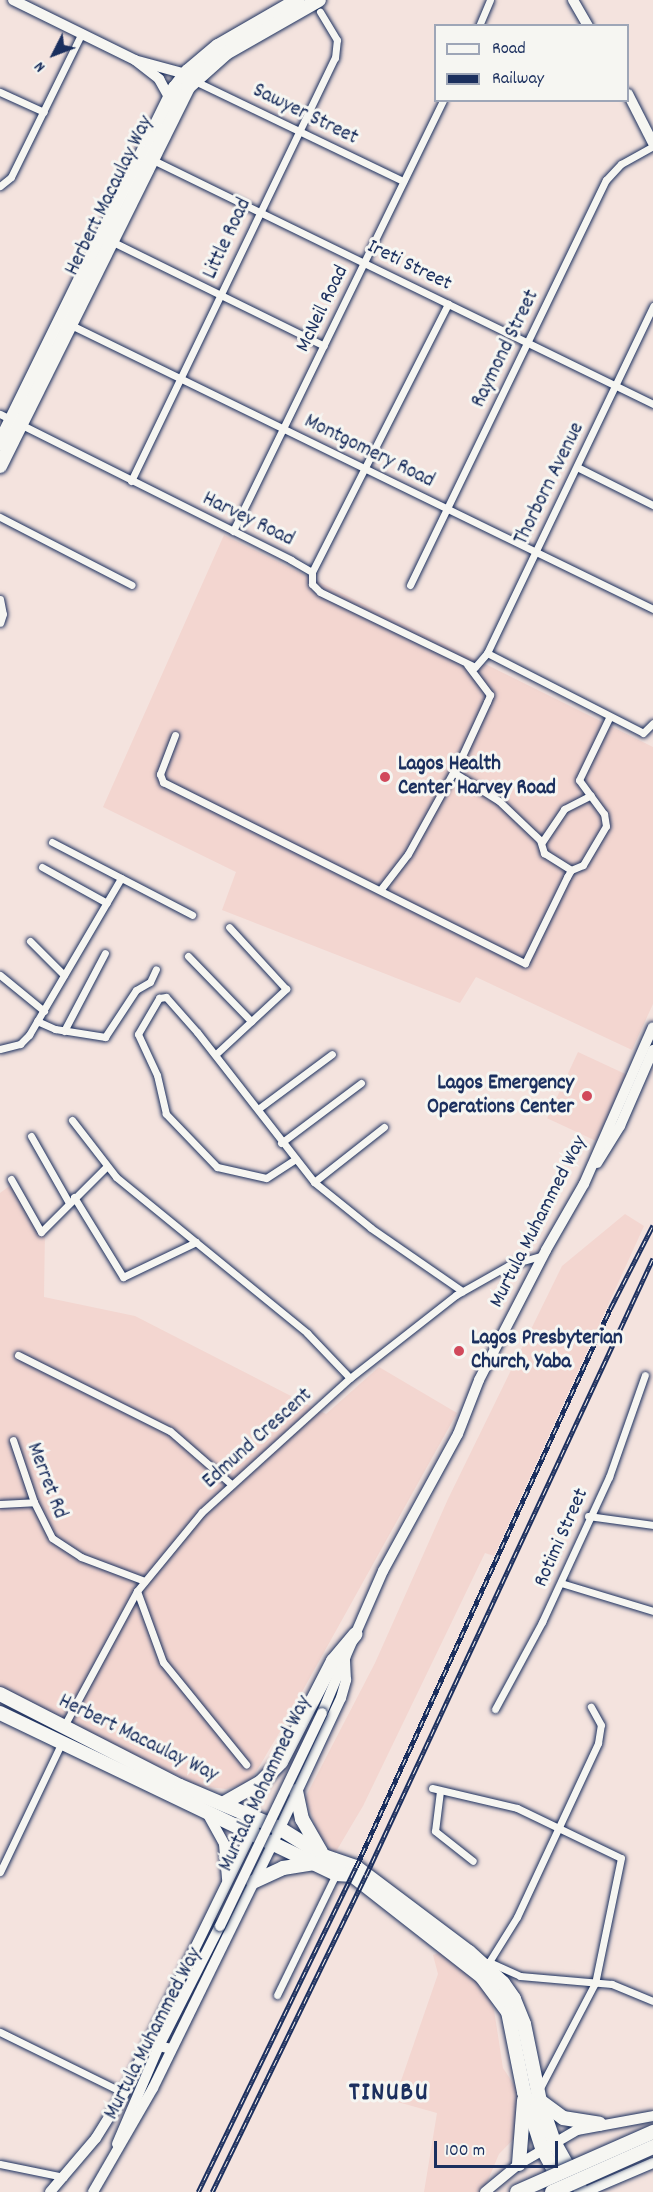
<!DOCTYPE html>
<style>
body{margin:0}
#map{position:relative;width:653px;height:2192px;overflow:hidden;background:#f4e3de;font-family:Dekko,sans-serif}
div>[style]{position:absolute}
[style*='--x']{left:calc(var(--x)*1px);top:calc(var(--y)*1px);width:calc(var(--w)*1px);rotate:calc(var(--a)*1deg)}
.built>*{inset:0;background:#f3d6d0;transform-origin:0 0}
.roads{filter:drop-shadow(0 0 2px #1b2f5e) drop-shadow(0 0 2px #1b2f5e)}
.street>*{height:7px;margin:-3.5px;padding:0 3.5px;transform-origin:3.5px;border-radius:3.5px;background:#f6f6f2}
.secondary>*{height:10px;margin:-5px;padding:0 5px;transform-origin:5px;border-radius:5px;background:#f6f6f2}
.primary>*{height:10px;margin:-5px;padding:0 5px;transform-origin:5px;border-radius:5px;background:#f6f6f2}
.highway>*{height:14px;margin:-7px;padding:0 7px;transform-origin:7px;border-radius:7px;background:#f6f6f2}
.rail>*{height:4.5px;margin-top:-2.25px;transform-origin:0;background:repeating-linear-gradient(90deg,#f6f6f2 0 7px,#1b2f5e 0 14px);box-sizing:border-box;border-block:2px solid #1b2f5e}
.bridges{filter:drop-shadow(0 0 2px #1b2f5e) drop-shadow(0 0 2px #1b2f5e)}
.secondary-bridge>*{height:10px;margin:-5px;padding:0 5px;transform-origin:5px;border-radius:5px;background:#f6f6f2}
.highway-bridge>*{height:14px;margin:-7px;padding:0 7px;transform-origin:7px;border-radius:7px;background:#f6f6f2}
.dots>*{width:16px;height:16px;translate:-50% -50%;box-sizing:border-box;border:3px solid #f6f6f2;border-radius:50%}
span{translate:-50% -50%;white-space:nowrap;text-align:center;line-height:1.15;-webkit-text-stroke:6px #f6f6f2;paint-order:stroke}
.street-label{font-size:21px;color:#1b2f5e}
.poi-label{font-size:21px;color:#1b2f5e;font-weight:700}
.left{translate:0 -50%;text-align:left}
.right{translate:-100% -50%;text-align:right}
.district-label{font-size:27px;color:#1b2f5e;font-weight:700;letter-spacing:1.5px}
.legend{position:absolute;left:434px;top:24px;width:195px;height:78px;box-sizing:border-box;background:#f6f6f2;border:2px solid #9ea6b7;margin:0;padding:8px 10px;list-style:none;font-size:18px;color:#1b2f5e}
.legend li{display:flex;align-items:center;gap:12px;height:30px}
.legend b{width:30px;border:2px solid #9ea6b7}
.north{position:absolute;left:24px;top:24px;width:60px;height:60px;-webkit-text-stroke:4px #f6f6f2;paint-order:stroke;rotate:228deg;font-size:16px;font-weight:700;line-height:24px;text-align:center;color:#1b2f5e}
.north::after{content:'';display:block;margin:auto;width:21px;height:27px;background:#1b2f5e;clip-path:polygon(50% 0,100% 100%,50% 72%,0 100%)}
.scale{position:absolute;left:434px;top:2141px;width:124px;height:27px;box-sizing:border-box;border:3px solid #1b2f5e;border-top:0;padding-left:8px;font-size:18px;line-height:21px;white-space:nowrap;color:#1b2f5e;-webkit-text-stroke:4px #f6f6f2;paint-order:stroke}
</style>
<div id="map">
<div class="built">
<i style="clip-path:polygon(224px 535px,653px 747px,653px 1004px,632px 1050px,476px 977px,460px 1003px,222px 910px,236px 872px,103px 807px)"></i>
<i style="left:578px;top:1052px;width:54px;height:73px;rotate:25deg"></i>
<i style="clip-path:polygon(16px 1181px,45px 1230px,44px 1297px,135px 1316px,326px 1414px,379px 1367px,457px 1413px,278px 1735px,253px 1777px,242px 1785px,226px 1789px,199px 1786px,0 1689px,0 1193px)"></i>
<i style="clip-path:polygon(625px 1214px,644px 1226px,494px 1556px,485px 1553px,363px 1806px,334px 1855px,318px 1833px,305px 1798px,375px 1663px,448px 1499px,562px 1266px)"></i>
<i style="clip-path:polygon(443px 1951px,480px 1975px,494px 2010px,503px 2068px,535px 2117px,499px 2154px,483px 2192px,424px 2192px,437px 2113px,394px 2101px,438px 1974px,433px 1955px)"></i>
</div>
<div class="roads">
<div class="street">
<i style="--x:479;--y:26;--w:28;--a:-67"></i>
<i style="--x:195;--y:81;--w:231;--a:25.7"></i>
<i style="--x:0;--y:92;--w:48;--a:24.4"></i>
<i style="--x:151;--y:159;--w:559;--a:26.01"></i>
<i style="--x:0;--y:186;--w:14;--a:-39"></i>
<i style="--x:11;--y:177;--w:161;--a:-63.8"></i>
<i style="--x:111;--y:241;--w:237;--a:26.2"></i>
<i style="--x:71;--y:325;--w:648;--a:26.01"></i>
<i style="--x:0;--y:414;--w:326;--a:26.6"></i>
<i style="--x:291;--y:560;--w:24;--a:30"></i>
<i style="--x:312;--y:572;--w:12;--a:90"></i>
<i style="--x:312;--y:584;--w:11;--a:45"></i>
<i style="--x:320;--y:592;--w:172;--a:25.8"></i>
<i style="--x:475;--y:667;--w:18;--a:-49"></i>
<i style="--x:487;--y:653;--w:385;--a:-64.4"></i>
<i style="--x:577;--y:467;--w:85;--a:26.6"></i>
<i style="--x:131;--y:481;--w:470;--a:-64.3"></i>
<i style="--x:335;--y:58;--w:18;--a:-84"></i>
<i style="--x:337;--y:40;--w:33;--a:-121"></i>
<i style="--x:0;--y:517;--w:148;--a:27.3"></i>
<i style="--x:233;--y:531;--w:479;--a:-64"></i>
<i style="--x:312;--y:572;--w:301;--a:-63.1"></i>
<i style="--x:410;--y:585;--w:450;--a:-64.2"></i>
<i style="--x:606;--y:180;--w:22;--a:-47"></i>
<i style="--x:621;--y:164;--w:37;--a:-29"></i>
<i style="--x:0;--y:599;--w:15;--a:79"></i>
<i style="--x:3;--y:614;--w:9;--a:108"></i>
<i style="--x:487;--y:653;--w:175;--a:27.1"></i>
<i style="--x:643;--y:733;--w:14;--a:-45"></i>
<i style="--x:175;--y:735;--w:42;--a:111"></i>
<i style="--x:160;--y:774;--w:9;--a:69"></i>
<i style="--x:163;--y:782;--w:405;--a:26.6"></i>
<i style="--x:525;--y:963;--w:96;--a:-64"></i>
<i style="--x:567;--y:877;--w:8;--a:-60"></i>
<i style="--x:571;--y:870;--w:13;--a:-23"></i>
<i style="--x:583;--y:865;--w:45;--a:-59.5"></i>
<i style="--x:606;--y:826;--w:12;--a:-99"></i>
<i style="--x:604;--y:814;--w:42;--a:-126.3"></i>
<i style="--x:579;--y:780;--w:69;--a:-64.2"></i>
<i style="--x:453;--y:772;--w:54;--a:32.2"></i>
<i style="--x:499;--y:801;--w:57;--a:43.6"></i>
<i style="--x:540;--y:840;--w:14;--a:73"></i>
<i style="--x:544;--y:853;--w:32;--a:32"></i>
<i style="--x:52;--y:842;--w:158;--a:27.5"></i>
<i style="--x:542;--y:842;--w:40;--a:-56"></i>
<i style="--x:564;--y:809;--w:30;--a:-27"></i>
<i style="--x:42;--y:867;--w:74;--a:29"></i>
<i style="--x:381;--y:889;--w:44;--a:-52.4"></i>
<i style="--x:408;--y:854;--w:112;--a:-61.1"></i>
<i style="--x:462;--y:756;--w:60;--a:-65.2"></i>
<i style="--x:487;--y:702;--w:8;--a:-67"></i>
<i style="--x:490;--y:695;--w:38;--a:-127"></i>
<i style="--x:30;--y:941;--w:48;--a:45"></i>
<i style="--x:188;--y:956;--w:91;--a:45.9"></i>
<i style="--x:0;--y:975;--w:57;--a:39.3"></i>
<i style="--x:37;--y:1021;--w:20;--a:24"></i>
<i style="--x:55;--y:1029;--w:51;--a:9.1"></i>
<i style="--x:105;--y:1037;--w:56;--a:-56.6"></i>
<i style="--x:136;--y:990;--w:16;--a:-30"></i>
<i style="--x:150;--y:982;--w:14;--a:-65"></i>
<i style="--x:64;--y:1031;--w:88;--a:-62.3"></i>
<i style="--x:0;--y:1049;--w:21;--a:-14"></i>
<i style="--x:20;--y:1044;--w:13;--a:-45"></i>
<i style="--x:29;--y:1035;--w:182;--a:-59.6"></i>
<i style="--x:216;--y:1054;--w:96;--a:-42.9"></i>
<i style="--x:286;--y:989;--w:84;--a:-132.6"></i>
<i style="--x:258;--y:1109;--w:92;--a:-36.6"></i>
<i style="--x:72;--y:1120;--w:72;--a:52.3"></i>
<i style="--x:116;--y:1177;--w:247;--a:39.2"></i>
<i style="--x:307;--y:1333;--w:62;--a:46.3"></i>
<i style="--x:31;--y:1136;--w:77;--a:60.4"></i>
<i style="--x:281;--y:1143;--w:100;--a:-36.9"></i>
<i style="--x:294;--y:1160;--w:33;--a:147"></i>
<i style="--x:266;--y:1178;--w:50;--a:-167.3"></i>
<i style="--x:217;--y:1167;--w:74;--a:-133.9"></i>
<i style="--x:166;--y:1114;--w:40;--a:-103"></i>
<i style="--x:157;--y:1075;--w:45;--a:-114.9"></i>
<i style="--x:138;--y:1034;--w:42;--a:-59.7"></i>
<i style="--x:159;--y:998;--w:7;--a:-8"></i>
<i style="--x:166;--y:997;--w:47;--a:48.5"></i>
<i style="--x:197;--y:1032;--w:190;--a:52"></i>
<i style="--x:314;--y:1182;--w:73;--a:38.9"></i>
<i style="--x:371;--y:1228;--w:111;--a:34.7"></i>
<i style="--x:11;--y:1179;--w:61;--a:60.5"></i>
<i style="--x:41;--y:1232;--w:92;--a:-45"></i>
<i style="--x:314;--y:1182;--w:89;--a:-38.2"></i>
<i style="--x:74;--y:1197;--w:94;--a:58.5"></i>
<i style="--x:123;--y:1277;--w:81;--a:-25.6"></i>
<i style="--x:18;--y:1355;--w:170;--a:26.6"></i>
<i style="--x:170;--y:1431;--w:81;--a:41"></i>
<i style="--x:13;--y:1440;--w:65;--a:71.3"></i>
<i style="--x:34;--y:1502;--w:40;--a:63.4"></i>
<i style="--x:52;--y:1538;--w:35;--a:33"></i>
<i style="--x:81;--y:1557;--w:68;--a:20.6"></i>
<i style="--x:0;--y:1504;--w:34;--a:-3"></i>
<i style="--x:588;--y:1516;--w:66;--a:7.9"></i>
<i style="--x:561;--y:1583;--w:96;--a:16.9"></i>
<i style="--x:137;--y:1591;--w:76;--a:69.9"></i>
<i style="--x:163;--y:1662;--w:132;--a:50.9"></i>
<i style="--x:495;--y:1709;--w:99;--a:-61.6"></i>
<i style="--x:542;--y:1622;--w:160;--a:-65.2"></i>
<i style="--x:609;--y:1477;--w:108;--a:-70.6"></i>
<i style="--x:64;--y:1726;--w:153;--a:-61.6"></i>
<i style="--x:137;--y:1591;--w:102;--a:-50.6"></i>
<i style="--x:202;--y:1512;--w:200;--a:-42.2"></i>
<i style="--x:350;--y:1378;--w:135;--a:-38.1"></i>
<i style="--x:456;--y:1295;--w:61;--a:-29.5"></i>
<i style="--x:509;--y:1265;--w:35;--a:-16"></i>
<i style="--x:432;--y:1788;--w:87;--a:13.2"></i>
<i style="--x:517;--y:1808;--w:115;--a:25.7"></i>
<i style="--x:621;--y:1858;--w:128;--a:101.7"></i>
<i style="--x:595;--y:1983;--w:119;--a:117.6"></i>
<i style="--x:440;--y:1791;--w:40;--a:97.1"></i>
<i style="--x:435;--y:1831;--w:48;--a:38.3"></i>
<i style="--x:0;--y:1872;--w:144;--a:-64.5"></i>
<i style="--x:483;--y:1962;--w:6;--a:0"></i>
<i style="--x:489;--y:1962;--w:53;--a:-58.1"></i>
<i style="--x:517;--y:1917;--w:192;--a:-65"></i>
<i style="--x:598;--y:1743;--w:18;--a:-81"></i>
<i style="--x:601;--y:1725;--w:21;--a:-119"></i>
<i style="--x:489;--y:1962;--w:34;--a:24"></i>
<i style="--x:520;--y:1976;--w:92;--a:5"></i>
<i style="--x:612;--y:1984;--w:44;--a:22.5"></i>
<i style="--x:277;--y:1995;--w:135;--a:-64"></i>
<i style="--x:0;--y:2032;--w:138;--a:26.2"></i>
<i style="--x:0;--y:2164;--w:65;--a:11.5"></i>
</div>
<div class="secondary">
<i style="--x:13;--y:0;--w:136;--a:26.2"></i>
<i style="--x:135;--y:60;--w:31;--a:38"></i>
<i style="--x:159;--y:79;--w:21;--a:61"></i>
<i style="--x:573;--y:0;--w:30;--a:60"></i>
<i style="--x:138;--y:61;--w:50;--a:15.2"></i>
<i style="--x:628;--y:94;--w:55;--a:63"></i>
<i style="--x:597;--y:1163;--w:44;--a:-58.1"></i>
<i style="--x:620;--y:1126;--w:83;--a:-66.5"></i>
<i style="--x:322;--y:1713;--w:60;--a:-67.3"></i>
<i style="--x:117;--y:2144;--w:107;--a:-66.8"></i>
<i style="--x:159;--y:2046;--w:135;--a:-63.1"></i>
</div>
<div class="primary">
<i style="--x:206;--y:1811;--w:38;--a:61"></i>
<i style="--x:224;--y:1844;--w:36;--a:85"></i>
<i style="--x:159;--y:2046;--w:12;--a:14"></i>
<i style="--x:50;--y:2192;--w:71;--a:-49.6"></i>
<i style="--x:96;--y:2138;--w:53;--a:-58.1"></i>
<i style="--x:124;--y:2093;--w:306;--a:-63.9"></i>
<i style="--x:93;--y:2192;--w:120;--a:-60"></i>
<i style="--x:153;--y:2088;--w:273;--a:-63.9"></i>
<i style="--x:273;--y:1843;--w:160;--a:-64.9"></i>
<i style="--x:341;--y:1698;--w:19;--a:-74"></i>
<i style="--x:346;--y:1680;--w:22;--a:-93"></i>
<i style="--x:345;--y:1658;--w:95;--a:-66.4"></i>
<i style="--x:383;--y:1571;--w:156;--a:-61.3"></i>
<i style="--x:458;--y:1434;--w:58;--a:-68.7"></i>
<i style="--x:479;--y:1380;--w:146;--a:-62.7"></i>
<i style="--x:546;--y:1250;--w:76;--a:-60.1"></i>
<i style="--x:584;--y:1184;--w:171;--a:-66.3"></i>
<i style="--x:485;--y:2192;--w:44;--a:-39.5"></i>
<i style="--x:519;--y:2164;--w:67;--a:-30.4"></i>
<i style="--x:577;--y:2130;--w:77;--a:-10.4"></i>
<i style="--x:585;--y:2192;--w:74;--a:-23.1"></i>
</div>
<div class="highway">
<i style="--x:0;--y:443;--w:396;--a:-63.8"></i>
<i style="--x:175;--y:88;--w:21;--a:-53"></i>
<i style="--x:188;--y:71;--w:39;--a:-40"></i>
<i style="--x:218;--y:46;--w:92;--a:-29.9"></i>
<i style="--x:0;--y:466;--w:423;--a:-63.6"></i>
<i style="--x:188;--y:87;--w:51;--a:-41.8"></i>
<i style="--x:226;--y:53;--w:107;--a:-29.7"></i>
<i style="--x:0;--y:1694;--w:202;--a:27.1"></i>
<i style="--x:180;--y:1786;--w:108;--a:23"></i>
<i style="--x:279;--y:1828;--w:53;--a:31.9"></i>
<i style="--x:324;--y:1856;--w:34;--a:19"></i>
<i style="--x:356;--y:1867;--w:141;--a:37"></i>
<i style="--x:469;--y:1952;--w:46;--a:42.4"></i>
<i style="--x:503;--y:1983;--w:19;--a:55"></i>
<i style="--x:514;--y:1999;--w:27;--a:68"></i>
<i style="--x:524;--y:2024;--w:79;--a:78.3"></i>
<i style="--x:540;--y:2101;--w:43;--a:71.1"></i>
<i style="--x:554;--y:2142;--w:57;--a:60.8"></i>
<i style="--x:0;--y:1713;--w:373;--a:25.6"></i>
<i style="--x:336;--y:1874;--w:16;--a:4"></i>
<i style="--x:352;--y:1875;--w:165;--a:38.1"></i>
<i style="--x:482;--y:1977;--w:44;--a:53.4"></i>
<i style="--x:508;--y:2012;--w:82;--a:78.7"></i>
<i style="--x:524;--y:2092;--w:59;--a:72.2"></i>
<i style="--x:542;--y:2148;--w:42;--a:61.6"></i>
<i style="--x:296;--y:1791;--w:29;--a:78"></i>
<i style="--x:302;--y:1819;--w:38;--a:60"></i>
<i style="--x:224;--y:1803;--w:43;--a:-29.6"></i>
<i style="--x:261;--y:1782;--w:28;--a:-45"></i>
<i style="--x:281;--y:1762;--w:114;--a:-62.8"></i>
<i style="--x:333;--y:1661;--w:35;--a:-50"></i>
<i style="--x:253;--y:1882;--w:33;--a:-25"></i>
<i style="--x:283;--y:1868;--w:30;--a:-9"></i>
<i style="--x:540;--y:2101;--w:29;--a:36"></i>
<i style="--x:563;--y:2118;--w:37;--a:9"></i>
<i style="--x:519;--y:2164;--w:64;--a:-85.5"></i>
</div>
</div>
<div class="rail">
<i style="--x:198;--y:2192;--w:361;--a:-64.1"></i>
<i style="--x:356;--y:1867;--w:613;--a:-65.53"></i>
<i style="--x:610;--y:1309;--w:94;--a:-62.9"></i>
<i style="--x:212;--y:2192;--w:352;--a:-64.1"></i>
<i style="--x:366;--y:1875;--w:680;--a:-65.05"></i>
</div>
<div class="bridges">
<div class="secondary-bridge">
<i style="--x:220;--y:1926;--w:236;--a:-64.4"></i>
</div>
<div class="highway-bridge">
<i style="--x:517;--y:2192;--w:149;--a:-23.8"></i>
<i style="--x:552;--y:2192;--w:111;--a:-24"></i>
</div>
</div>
<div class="dots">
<i style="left:385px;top:777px;background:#d1495b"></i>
<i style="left:587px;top:1096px;background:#d1495b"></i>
<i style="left:459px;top:1351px;background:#d1495b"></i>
</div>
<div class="street-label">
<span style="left:305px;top:115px;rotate:26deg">Sawyer Street</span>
<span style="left:110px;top:196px;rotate:-64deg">Herbert Macaulay Way</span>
<span style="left:228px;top:239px;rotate:-65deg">Little Road</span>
<span style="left:409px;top:266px;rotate:26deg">Ireti Street</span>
<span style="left:323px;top:309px;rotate:-64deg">McNeil Road</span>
<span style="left:506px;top:349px;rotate:-64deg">Raymond Street</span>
<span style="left:369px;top:452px;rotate:26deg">Montgomery Road</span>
<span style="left:550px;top:484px;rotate:-64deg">Thorborn Avenue</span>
<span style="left:248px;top:520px;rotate:26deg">Harvey Road</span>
<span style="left:539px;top:1222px;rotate:-63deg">Murtula Muhammed Way</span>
<span style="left:258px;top:1439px;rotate:-42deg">Edmund Crescent</span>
<span style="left:46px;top:1481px;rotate:69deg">Merret Rd</span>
<span style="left:562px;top:1538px;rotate:-66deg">Rotimi Street</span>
<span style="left:138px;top:1739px;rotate:26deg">Herbert Macaulay Way</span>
<span style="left:266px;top:1784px;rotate:-65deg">Murtala Mohammed Way</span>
<span style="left:154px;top:2034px;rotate:-63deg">Murtula Muhammed Way</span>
</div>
<div class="poi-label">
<span class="left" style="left:398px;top:777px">Lagos Health<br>Center Harvey Road</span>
<span class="right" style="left:574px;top:1096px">Lagos Emergency<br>Operations Center</span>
<span class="left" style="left:471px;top:1351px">Lagos Presbyterian<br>Church, Yaba</span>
</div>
<div class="district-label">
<span style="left:389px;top:2094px">TINUBU</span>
</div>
<ul class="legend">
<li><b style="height:8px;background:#f6f6f2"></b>Road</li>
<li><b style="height:8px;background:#1b2f5e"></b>Railway</li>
</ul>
<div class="north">N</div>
<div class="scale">100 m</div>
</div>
